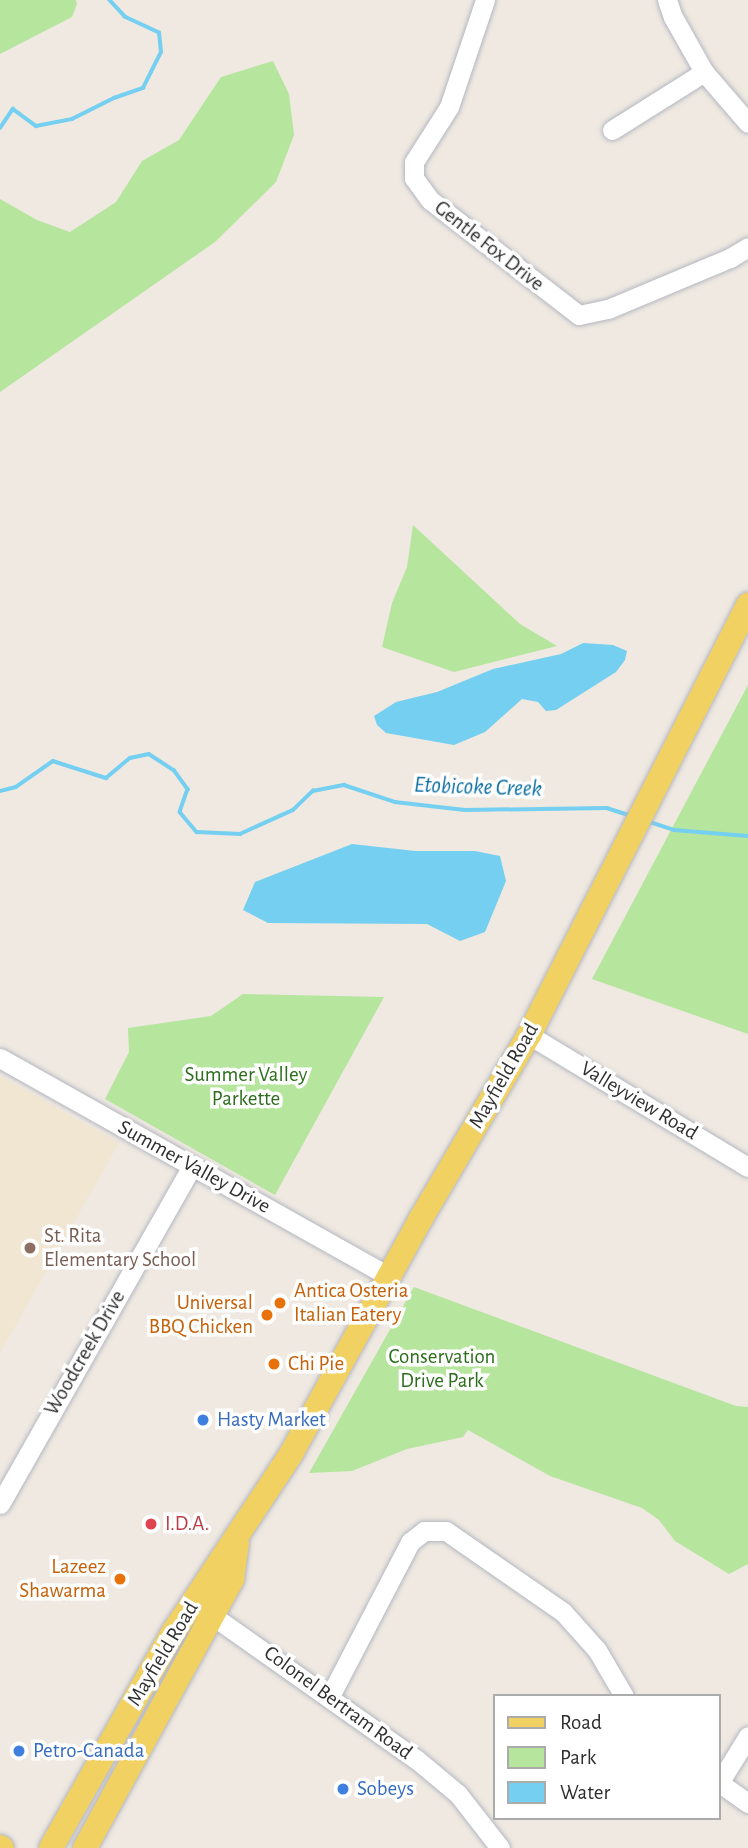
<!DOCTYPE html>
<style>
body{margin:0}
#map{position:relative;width:748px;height:1848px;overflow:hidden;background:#efe9e1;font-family:"Alegreya Sans",sans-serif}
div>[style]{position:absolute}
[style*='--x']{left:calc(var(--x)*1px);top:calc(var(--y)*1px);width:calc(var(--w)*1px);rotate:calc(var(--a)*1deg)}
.education>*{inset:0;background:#f0e6d1}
.green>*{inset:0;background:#b6e59e}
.water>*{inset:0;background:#75cff0}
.stream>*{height:3.5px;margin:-1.75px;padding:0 1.75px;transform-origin:1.75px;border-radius:1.75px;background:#75cff0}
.roads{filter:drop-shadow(0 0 2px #b4b7c1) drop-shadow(0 0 2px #b4b7c1)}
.minor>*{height:19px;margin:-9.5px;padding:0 9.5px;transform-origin:9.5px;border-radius:9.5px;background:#fff}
.major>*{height:24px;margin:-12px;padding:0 12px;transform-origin:12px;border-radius:12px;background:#f2d163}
.dots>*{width:19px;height:19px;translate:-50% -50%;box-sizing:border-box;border:4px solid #fff;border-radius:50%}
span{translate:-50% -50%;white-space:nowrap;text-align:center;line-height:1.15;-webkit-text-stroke:7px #fff;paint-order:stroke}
.street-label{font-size:21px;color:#2e2e2e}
.park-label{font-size:21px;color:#2c6e1b}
.education-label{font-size:21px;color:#785e54}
.left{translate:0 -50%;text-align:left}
.food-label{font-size:21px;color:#c56008}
.right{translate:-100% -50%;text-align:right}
.shop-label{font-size:21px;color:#366cbe}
.health-label{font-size:21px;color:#be3a42}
.water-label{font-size:23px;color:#0d6fa3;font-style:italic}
.legend{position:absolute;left:493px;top:1694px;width:228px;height:126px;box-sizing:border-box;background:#fff;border:2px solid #ababab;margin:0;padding:9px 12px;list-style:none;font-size:21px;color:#2e2e2e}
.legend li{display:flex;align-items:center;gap:14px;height:35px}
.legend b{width:35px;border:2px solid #ababab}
</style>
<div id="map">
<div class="education">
<i style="clip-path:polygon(0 1076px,119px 1143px,0 1353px)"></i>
</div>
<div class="green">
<i style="clip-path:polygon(0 0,76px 0,77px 4px,72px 17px,0 54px)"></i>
<i style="clip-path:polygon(273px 61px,289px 94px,294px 135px,276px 182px,215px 242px,0 392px,0 199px,37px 220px,70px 232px,116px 202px,142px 161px,179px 140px,221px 77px)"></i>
<i style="clip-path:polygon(413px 525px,520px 624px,557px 646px,454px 672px,382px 647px,392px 603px,407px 567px)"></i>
<i style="clip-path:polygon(748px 685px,748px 1034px,592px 979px)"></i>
<i style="clip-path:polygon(243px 994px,384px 997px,275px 1195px,105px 1099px,129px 1052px,128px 1028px,211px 1016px)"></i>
<i style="clip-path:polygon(414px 1287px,736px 1406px,748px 1407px,748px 1564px,729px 1574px,675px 1541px,659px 1520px,642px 1508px,550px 1476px,468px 1430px,463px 1437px,407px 1449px,352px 1471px,309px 1473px)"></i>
</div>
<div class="water">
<i style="clip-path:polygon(583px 643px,613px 645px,627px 651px,625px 660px,616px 672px,556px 710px,546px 711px,538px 702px,522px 699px,485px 732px,454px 745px,386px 733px,377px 725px,374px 716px,396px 702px,437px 692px,493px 669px,561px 654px)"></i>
<i style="clip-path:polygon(352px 844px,415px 851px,475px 851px,500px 856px,506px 881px,485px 932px,460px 941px,427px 924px,268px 923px,243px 910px,255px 882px)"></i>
</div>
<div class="stream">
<i style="--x:0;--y:128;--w:23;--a:-56"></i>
<i style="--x:13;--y:109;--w:29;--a:36"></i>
<i style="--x:36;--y:126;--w:37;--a:-11"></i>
<i style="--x:72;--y:119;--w:47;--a:-26.6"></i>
<i style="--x:114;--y:98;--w:31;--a:-19"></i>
<i style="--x:143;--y:88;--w:40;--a:-63.4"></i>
<i style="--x:161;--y:52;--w:19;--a:-96"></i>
<i style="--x:159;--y:33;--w:38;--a:-155"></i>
<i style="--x:125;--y:17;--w:23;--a:-133"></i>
<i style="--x:0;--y:791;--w:16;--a:-14"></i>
<i style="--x:16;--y:787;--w:45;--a:-35.1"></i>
<i style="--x:53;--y:761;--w:56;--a:17.8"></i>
<i style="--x:106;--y:778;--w:31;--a:-40"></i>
<i style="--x:130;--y:758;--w:19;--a:-12"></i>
<i style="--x:149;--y:754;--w:30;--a:33"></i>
<i style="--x:174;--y:770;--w:24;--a:54"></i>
<i style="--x:188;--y:789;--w:24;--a:109"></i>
<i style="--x:180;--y:812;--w:26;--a:50"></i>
<i style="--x:197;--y:832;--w:43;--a:2.7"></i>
<i style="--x:240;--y:834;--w:58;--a:-24.4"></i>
<i style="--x:293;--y:810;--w:28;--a:-44"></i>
<i style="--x:313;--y:791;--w:32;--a:-11"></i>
<i style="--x:344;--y:785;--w:54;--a:18.4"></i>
<i style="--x:395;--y:802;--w:70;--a:6.5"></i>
<i style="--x:465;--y:810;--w:142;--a:-0.8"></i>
<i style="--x:607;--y:808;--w:23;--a:18"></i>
<i style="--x:647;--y:821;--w:28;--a:18"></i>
<i style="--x:674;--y:830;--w:74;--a:4.6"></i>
</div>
<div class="roads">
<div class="minor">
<i style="--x:485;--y:0;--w:113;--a:108.6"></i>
<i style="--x:449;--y:107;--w:65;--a:122.5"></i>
<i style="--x:414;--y:162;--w:16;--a:90"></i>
<i style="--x:414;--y:178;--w:27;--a:54"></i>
<i style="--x:430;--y:200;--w:188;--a:37.7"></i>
<i style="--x:579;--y:315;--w:30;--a:-12"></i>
<i style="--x:608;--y:309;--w:132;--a:-22.7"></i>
<i style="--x:730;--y:258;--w:21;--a:-31"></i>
<i style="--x:667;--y:0;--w:18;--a:71"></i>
<i style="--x:673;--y:17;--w:63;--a:60.6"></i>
<i style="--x:704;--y:72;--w:67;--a:49.2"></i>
<i style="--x:612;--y:130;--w:109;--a:-32.2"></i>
<i style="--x:529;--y:1035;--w:256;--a:31.1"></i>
<i style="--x:0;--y:1058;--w:446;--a:29.3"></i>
<i style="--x:0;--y:1504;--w:389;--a:-60.4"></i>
<i style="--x:203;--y:1609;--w:261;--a:35.2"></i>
<i style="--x:416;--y:1759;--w:55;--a:39.8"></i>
<i style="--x:458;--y:1794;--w:68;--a:52.1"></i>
<i style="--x:330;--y:1696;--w:174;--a:-62.5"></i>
<i style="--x:410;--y:1542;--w:18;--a:-38"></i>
<i style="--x:424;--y:1531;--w:22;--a:0"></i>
<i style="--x:446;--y:1531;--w:142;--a:34.7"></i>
<i style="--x:563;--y:1612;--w:51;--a:48.2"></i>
<i style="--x:597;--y:1650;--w:53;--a:59.6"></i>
<i style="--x:718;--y:1782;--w:37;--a:35"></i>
<i style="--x:719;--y:1783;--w:55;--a:-58.3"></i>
</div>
<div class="major">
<i style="--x:0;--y:1847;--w:2;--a:27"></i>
<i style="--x:51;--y:1848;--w:249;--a:-60.5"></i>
<i style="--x:174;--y:1631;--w:212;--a:-56.5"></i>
<i style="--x:291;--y:1454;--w:267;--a:-61.1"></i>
<i style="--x:420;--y:1220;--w:215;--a:-59.5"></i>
<i style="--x:529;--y:1035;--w:483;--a:-63"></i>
<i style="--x:85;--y:1848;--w:307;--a:-61.3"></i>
<i style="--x:232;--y:1579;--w:36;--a:-82"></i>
</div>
</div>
<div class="dots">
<i style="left:30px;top:1248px;background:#8d6e63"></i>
<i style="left:280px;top:1303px;background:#e8710a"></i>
<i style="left:267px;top:1315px;background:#e8710a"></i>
<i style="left:274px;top:1364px;background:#e8710a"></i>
<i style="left:203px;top:1420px;background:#3f7fe0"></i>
<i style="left:151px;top:1524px;background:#e0444e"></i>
<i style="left:120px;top:1579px;background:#e8710a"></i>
<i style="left:19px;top:1751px;background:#3f7fe0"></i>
<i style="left:343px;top:1789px;background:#3f7fe0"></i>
</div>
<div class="street-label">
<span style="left:489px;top:246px;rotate:38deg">Gentle Fox Drive</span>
<span style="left:504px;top:1076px;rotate:-60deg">Mayfield Road</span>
<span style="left:639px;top:1101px;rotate:31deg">Valleyview Road</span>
<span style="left:194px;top:1167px;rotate:29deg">Summer Valley Drive</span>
<span style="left:85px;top:1353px;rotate:-60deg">Woodcreek Drive</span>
<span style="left:163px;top:1654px;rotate:-59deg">Mayfield Road</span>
<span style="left:338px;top:1703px;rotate:36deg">Colonel Bertram Road</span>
</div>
<div class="park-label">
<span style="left:246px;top:1087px">Summer Valley<br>Parkette</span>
<span style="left:442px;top:1369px">Conservation<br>Drive Park</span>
</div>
<div class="education-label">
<span class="left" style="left:44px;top:1248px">St. Rita<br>Elementary School</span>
</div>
<div class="food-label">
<span class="left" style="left:294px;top:1303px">Antica Osteria<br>Italian Eatery</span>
<span class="right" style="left:253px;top:1315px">Universal<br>BBQ Chicken</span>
<span class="left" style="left:288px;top:1364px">Chi Pie</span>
<span class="right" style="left:106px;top:1579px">Lazeez<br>Shawarma</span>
</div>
<div class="shop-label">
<span class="left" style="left:217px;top:1420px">Hasty Market</span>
<span class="left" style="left:33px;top:1751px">Petro-Canada</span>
<span class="left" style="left:357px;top:1789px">Sobeys</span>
</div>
<div class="health-label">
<span class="left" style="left:165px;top:1524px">I.D.A.</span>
</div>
<div class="water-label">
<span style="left:478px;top:788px;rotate:2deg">Etobicoke Creek</span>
</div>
<ul class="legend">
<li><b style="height:9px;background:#f2d163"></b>Road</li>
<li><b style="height:19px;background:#b6e59e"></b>Park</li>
<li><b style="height:19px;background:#75cff0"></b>Water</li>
</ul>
</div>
